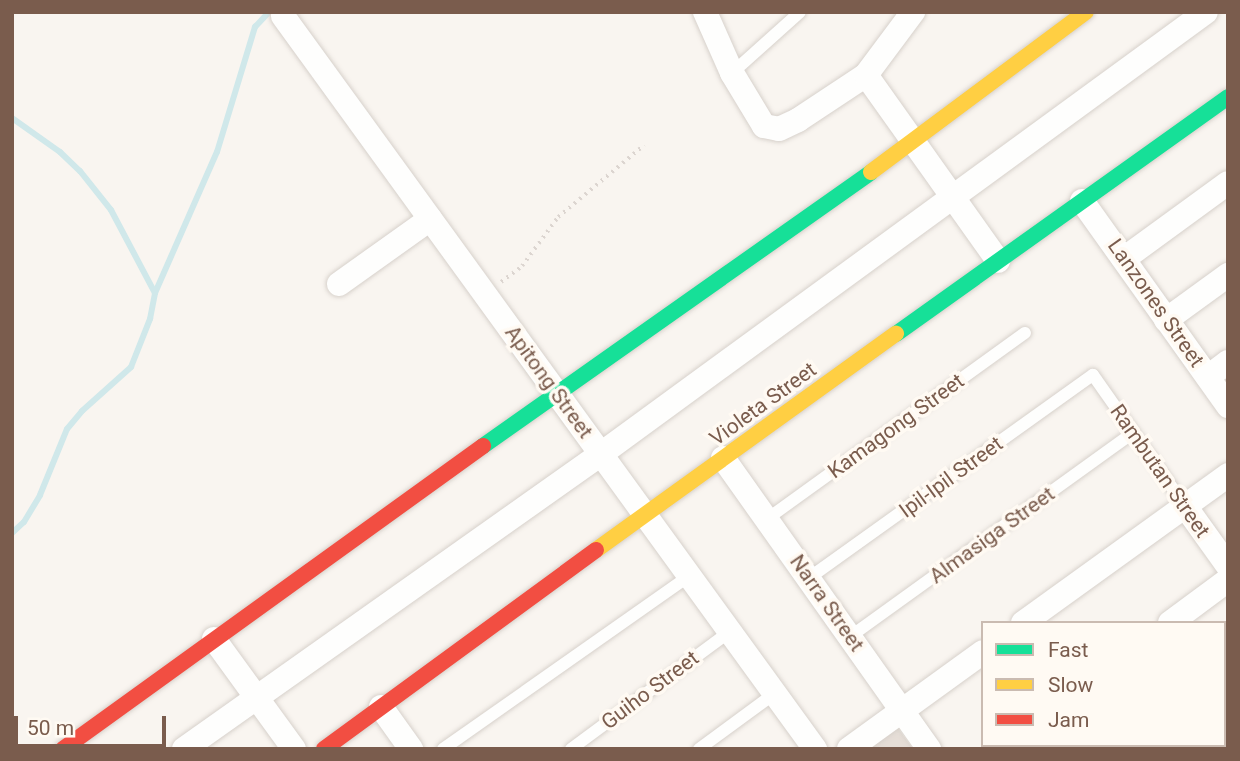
<!DOCTYPE html>
<style>
body{margin:0}
#map{position:relative;width:1240px;height:761px;overflow:hidden;background:#f9f5f0;font-family:Roboto,sans-serif}
div>[style]{position:absolute}
[style*='--x']{left:calc(var(--x)*1px);top:calc(var(--y)*1px);width:calc(var(--w)*1px);rotate:calc(var(--a)*1deg)}
.stream>*{height:6px;margin:-3px;padding:0 3px;transform-origin:3px;border-radius:3px;background:#d0e8ea}
.building>*{inset:0;background:#e6ded7}
.path>*{height:3.5px;margin-top:-1.75px;transform-origin:0;background:repeating-linear-gradient(90deg,#dcd5d0 0 2px,transparent 0 7px)}
.roads{filter:drop-shadow(0 0 2px #d7d1cb) drop-shadow(0 0 2px #d7d1cb)}
.lane>*{height:12px;margin:-6px;padding:0 6px;transform-origin:6px;border-radius:6px;background:#fefefd}
.street>*{height:24px;margin:-12px;padding:0 12px;transform-origin:12px;border-radius:12px;background:#fefefd}
.fast>*{height:16px;margin:-8px;padding:0 8px;transform-origin:8px;border-radius:8px;background:#16e098}
.slow>*{height:16px;margin:-8px;padding:0 8px;transform-origin:8px;border-radius:8px;background:#ffcf43}
.jam>*{height:16px;margin:-8px;padding:0 8px;transform-origin:8px;border-radius:8px;background:#f24e42}
span{translate:-50% -50%;white-space:nowrap;text-align:center;line-height:1.15;-webkit-text-stroke:7px #fffaf3;paint-order:stroke}
.street-label{font-size:21px;color:#7a5c4d}
.frame{position:absolute;inset:0;border:14px solid #7a5c4d;pointer-events:none}
.legend{position:absolute;left:981px;top:621px;width:245px;height:126px;box-sizing:border-box;background:#fffaf3;border:2px solid #cabbb1;margin:0;padding:9px 12px;list-style:none;font-size:21px;color:#7a5c4d}
.legend li{display:flex;align-items:center;gap:14px;height:35px}
.legend b{width:35px;border:2px solid #cabbb1}
.scale{position:absolute;left:14px;top:716px;width:152px;height:32px;box-sizing:border-box;border:4px solid #7a5c4d;border-top:0;padding-left:9px;font-size:21px;line-height:24px;white-space:nowrap;color:#7a5c4d;-webkit-text-stroke:5px #fffaf3;paint-order:stroke}
</style>
<div id="map">
<div class="stream">
<i style="--x:12;--y:118;--w:59;--a:35.3"></i>
<i style="--x:60;--y:152;--w:28;--a:44"></i>
<i style="--x:80;--y:171;--w:50;--a:51.5"></i>
<i style="--x:111;--y:210;--w:94;--a:62.1"></i>
<i style="--x:12;--y:533;--w:16;--a:-43"></i>
<i style="--x:24;--y:522;--w:31;--a:-59"></i>
<i style="--x:40;--y:495;--w:71;--a:-67.8"></i>
<i style="--x:67;--y:429;--w:23;--a:-50"></i>
<i style="--x:82;--y:411;--w:66;--a:-41.9"></i>
<i style="--x:131;--y:367;--w:52;--a:-68.4"></i>
<i style="--x:150;--y:319;--w:26;--a:-79"></i>
<i style="--x:155;--y:293;--w:154;--a:-66.3"></i>
<i style="--x:217;--y:152;--w:131;--a:-73.1"></i>
<i style="--x:255;--y:27;--w:18;--a:-47"></i>
</div>
<div class="building">
<i style="clip-path:polygon(895px 724px,913px 749px,862px 749px)"></i>
</div>
<div class="path">
<i style="--x:501;--y:282;--w:26;--a:-37"></i>
<i style="--x:522;--y:266;--w:61;--a:-53.7"></i>
<i style="--x:558;--y:217;--w:112;--a:-39.9"></i>
</div>
<div class="roads">
<div class="lane">
<i style="--x:732;--y:73;--w:91;--a:-41.9"></i>
<i style="--x:767;--y:519;--w:318;--a:-35.8"></i>
<i style="--x:809;--y:578;--w:349;--a:-35.6"></i>
<i style="--x:1093;--y:375;--w:160;--a:54.9"></i>
<i style="--x:851;--y:636;--w:347;--a:-35.8"></i>
<i style="--x:1224;--y:683;--w:4;--a:-27"></i>
<i style="--x:443;--y:749;--w:301;--a:-35.1"></i>
<i style="--x:571;--y:749;--w:197;--a:-36.5"></i>
<i style="--x:699;--y:749;--w:93;--a:-36.3"></i>
<i style="--x:1132;--y:749;--w:6;--a:-39"></i>
</div>
<div class="street">
<i style="--x:705;--y:12;--w:67;--a:66.1"></i>
<i style="--x:732;--y:73;--w:62;--a:58.9"></i>
<i style="--x:764;--y:126;--w:15;--a:11"></i>
<i style="--x:779;--y:129;--w:21;--a:-25"></i>
<i style="--x:798;--y:120;--w:82;--a:-33.5"></i>
<i style="--x:866;--y:75;--w:228;--a:54.6"></i>
<i style="--x:283;--y:16;--w:906;--a:54.03"></i>
<i style="--x:866;--y:75;--w:79;--a:-53.3"></i>
<i style="--x:1082;--y:201;--w:252;--a:54.5"></i>
<i style="--x:1125;--y:258;--w:127;--a:-36.1"></i>
<i style="--x:339;--y:284;--w:112;--a:-35.5"></i>
<i style="--x:1166;--y:320;--w:77;--a:-36"></i>
<i style="--x:1208;--y:377;--w:25;--a:-37"></i>
<i style="--x:723;--y:458;--w:357;--a:54.7"></i>
<i style="--x:1185;--y:506;--w:74;--a:54.4"></i>
<i style="--x:1023;--y:623;--w:253;--a:-35.8"></i>
<i style="--x:1170;--y:623;--w:72;--a:-36.6"></i>
<i style="--x:214;--y:639;--w:136;--a:54"></i>
<i style="--x:381;--y:707;--w:52;--a:54.5"></i>
<i style="--x:184;--y:749;--w:511;--a:-35.28"></i>
<i style="--x:601;--y:454;--w:749;--a:-36.15"></i>
<i style="--x:849;--y:749;--w:165;--a:-35.9"></i>
<i style="--x:999;--y:749;--w:6;--a:-39"></i>
</div>
<div class="fast">
<i style="--x:896;--y:334;--w:408;--a:-35.5"></i>
<i style="--x:483;--y:446;--w:475;--a:-35.2"></i>
</div>
<div class="slow">
<i style="--x:871;--y:172;--w:268;--a:-36.7"></i>
<i style="--x:596;--y:550;--w:370;--a:-35.8"></i>
</div>
<div class="jam">
<i style="--x:63;--y:749;--w:518;--a:-35.81"></i>
<i style="--x:324;--y:749;--w:337;--a:-36.2"></i>
</div>
</div>
<div class="street-label">
<span style="left:1156px;top:303px;rotate:55deg">Lanzones Street</span>
<span style="left:549px;top:382px;rotate:54deg">Apitong Street</span>
<span style="left:763px;top:404px;rotate:-36deg">Violeta Street</span>
<span style="left:896px;top:426px;rotate:-36deg">Kamagong Street</span>
<span style="left:1160px;top:471px;rotate:55deg">Rambutan Street</span>
<span style="left:951px;top:477px;rotate:-36deg">Ipil-Ipil Street</span>
<span style="left:992px;top:535px;rotate:-36deg">Almasiga Street</span>
<span style="left:827px;top:603px;rotate:55deg">Narra Street</span>
<span style="left:650px;top:690px;rotate:-37deg">Guiho Street</span>
</div>
<div class="frame"></div>
<ul class="legend">
<li><b style="height:9px;background:#16e098"></b>Fast</li>
<li><b style="height:9px;background:#ffcf43"></b>Slow</li>
<li><b style="height:9px;background:#f24e42"></b>Jam</li>
</ul>
<div class="scale">50 m</div>
</div>
